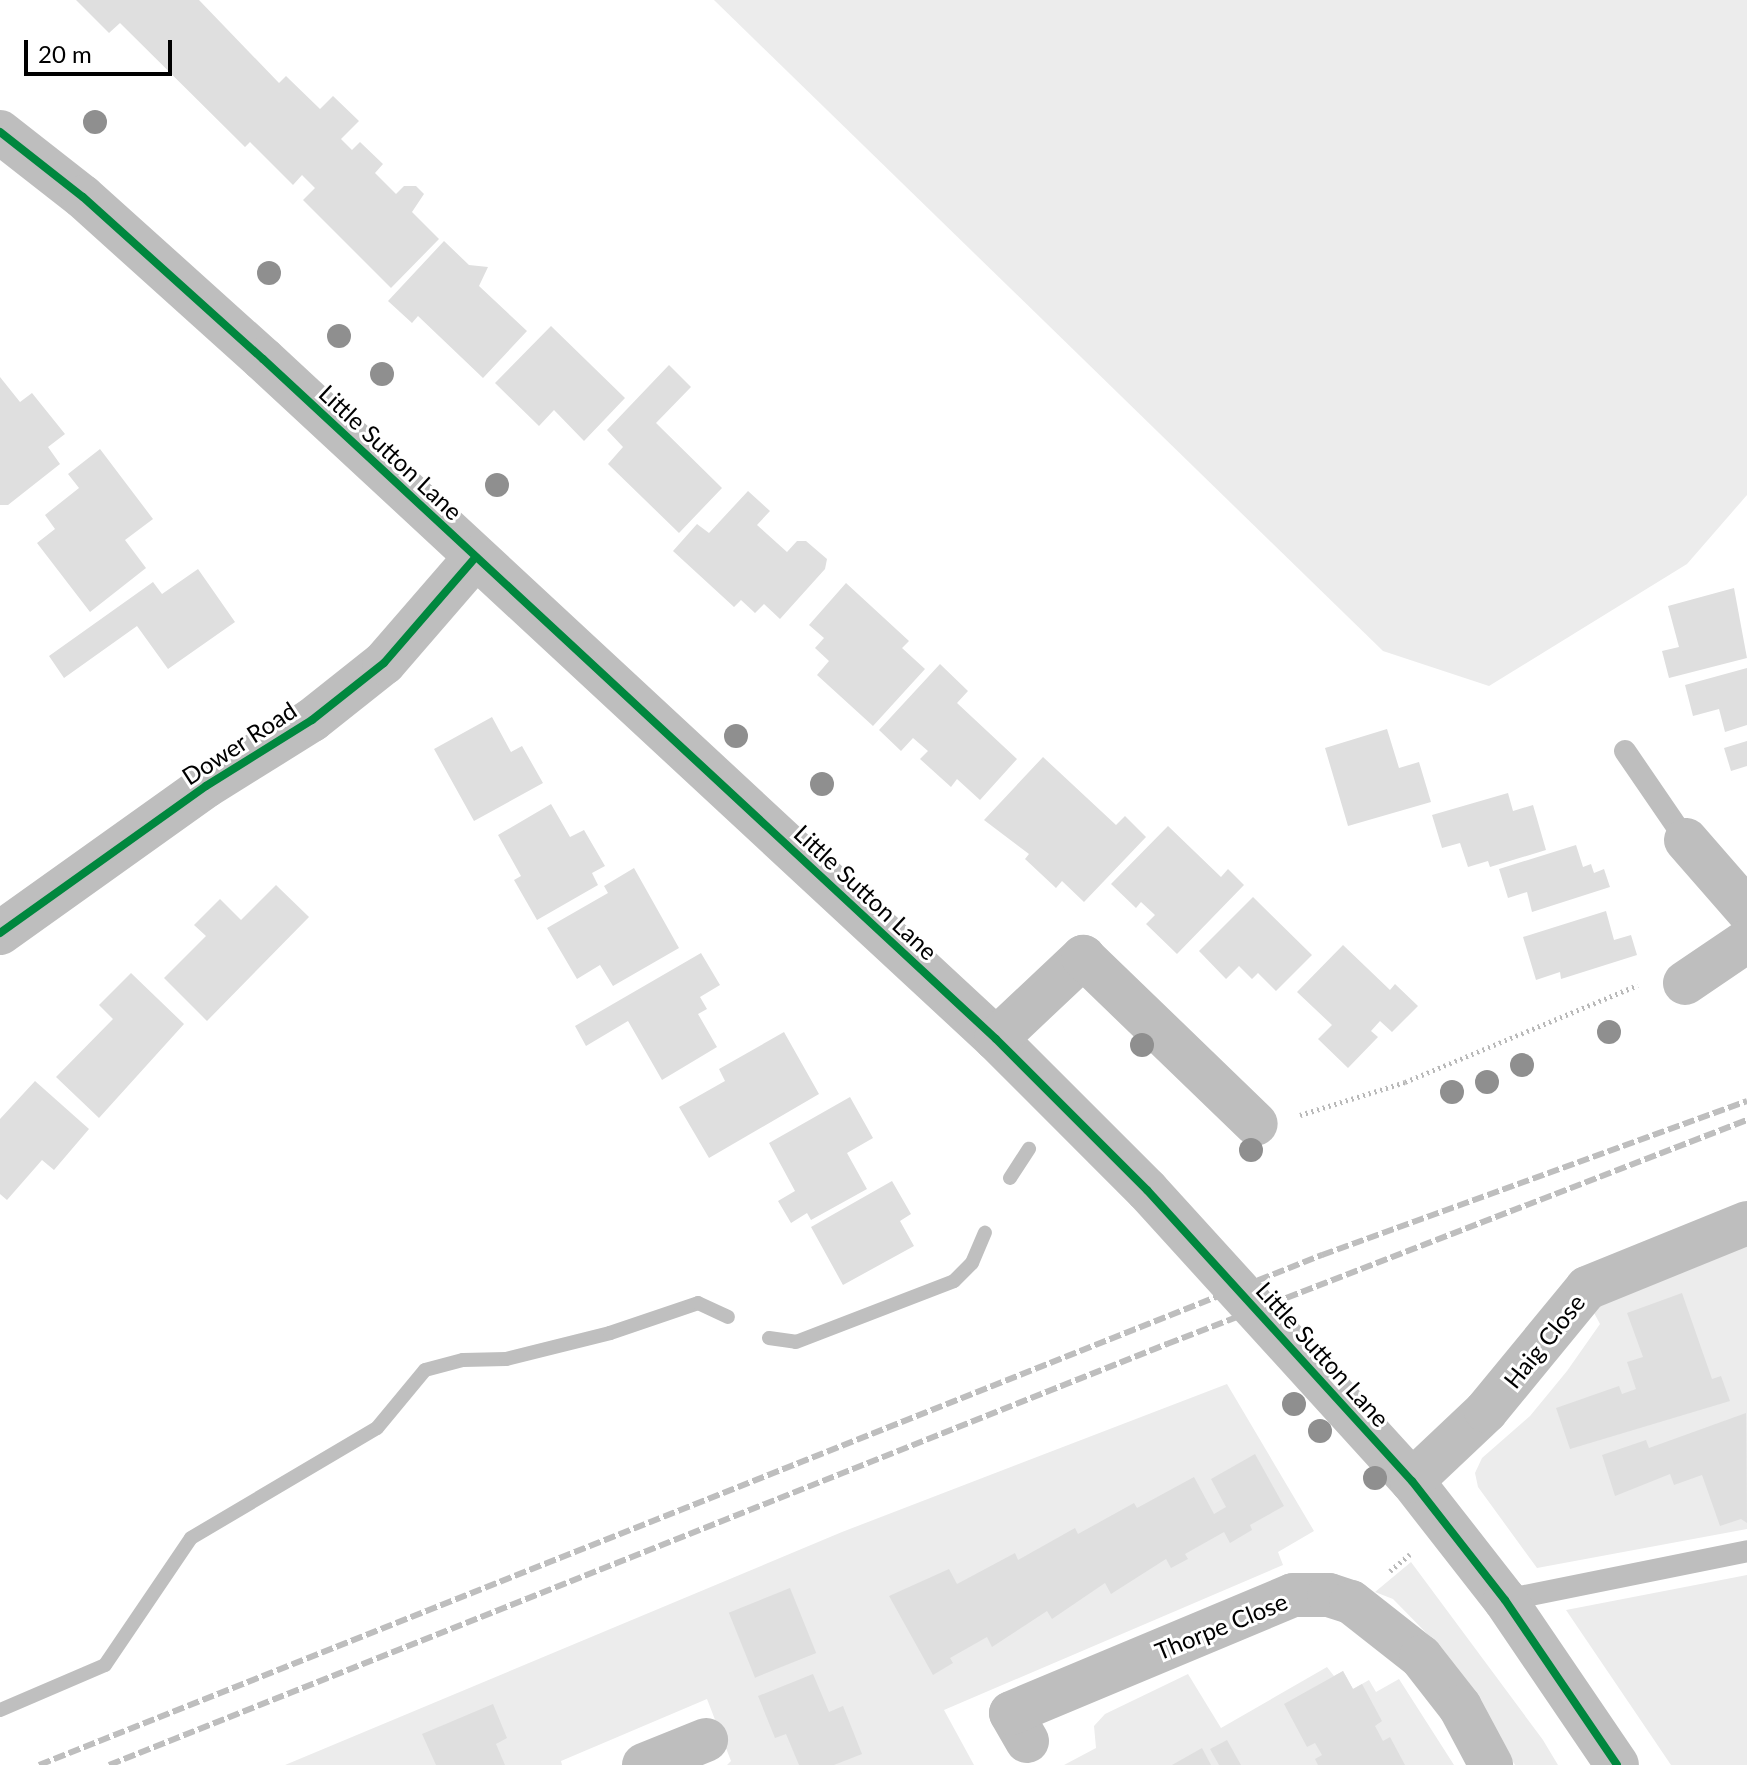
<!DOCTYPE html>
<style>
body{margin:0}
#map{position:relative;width:1747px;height:1765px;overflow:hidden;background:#fff;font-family:Lato,sans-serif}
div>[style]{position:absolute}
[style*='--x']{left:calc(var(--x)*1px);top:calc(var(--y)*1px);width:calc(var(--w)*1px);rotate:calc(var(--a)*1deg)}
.green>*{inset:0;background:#ececec}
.stream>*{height:14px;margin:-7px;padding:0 7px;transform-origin:7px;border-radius:7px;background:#bfbfbf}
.building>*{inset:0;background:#dfdfdf;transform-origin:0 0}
.path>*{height:5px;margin-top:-2.5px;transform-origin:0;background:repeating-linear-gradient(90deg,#b9b9b9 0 2px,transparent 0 6px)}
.service>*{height:22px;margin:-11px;padding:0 11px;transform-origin:11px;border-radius:11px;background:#bebebe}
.minor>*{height:44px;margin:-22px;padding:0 22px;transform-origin:22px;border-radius:22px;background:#bebebe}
.rail>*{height:6px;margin-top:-3px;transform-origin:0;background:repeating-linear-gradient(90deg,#bebebe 0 12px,transparent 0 16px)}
.cycleway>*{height:8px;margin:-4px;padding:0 4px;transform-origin:4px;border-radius:4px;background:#00873e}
.trees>*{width:24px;height:24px;margin:-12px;border-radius:50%;background:#8f8f8f}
span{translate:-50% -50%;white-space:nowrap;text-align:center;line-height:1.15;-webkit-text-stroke:6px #fff;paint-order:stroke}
.street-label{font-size:24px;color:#000}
.scale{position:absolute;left:24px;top:40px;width:148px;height:36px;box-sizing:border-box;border:4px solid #000;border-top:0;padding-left:10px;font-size:24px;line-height:28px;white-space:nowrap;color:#000;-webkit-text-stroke:6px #fff;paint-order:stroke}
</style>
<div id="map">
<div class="green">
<i style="clip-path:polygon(714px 0,1747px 0,1747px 495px,1687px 564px,1489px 686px,1383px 651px)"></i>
<i style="clip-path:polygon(1747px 1245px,1747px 1529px,1537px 1568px,1478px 1487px,1475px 1473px,1482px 1458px,1530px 1416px,1567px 1371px,1600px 1324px,1593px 1311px,1618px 1294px)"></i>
<i style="clip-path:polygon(1227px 1384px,1314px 1531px,1278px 1552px,1283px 1565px,944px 1710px,974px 1765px,727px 1765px,731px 1761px,707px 1699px,561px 1761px,562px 1765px,285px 1765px,842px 1532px)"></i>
<i style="clip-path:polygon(1411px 1562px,1543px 1740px,1558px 1765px,1515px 1765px,1442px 1649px,1393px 1599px,1375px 1592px)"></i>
<i style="clip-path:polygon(1747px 1575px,1747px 1765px,1671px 1765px,1566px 1610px)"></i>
<i style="clip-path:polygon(1327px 1667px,1334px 1676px,1343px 1671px,1353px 1689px,1369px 1680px,1376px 1692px,1399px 1679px,1454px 1765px,1064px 1765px,1096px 1748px,1094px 1726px,1105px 1714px,1188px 1674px,1221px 1728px)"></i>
</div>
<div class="stream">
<i style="--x:1010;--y:1178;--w:35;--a:-57"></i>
<i style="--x:769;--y:1338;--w:27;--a:8"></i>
<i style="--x:796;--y:1342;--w:169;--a:-21.1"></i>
<i style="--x:954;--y:1281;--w:25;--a:-45"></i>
<i style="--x:972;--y:1263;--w:33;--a:-67"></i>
<i style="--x:0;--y:1710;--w:114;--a:-23.2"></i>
<i style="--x:105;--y:1665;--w:153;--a:-55.9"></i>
<i style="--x:191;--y:1538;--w:216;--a:-30.6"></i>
<i style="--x:377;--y:1428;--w:75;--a:-50.4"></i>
<i style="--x:425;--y:1370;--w:39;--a:-15"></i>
<i style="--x:463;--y:1360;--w:43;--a:-1.3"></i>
<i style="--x:506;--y:1359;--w:107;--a:-14"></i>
<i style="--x:610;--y:1333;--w:93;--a:-18.8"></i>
<i style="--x:698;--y:1303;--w:33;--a:25"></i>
</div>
<div class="building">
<i style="clip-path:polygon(76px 0,199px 0,279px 83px,286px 76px,320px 109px,333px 96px,359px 121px,341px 139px,352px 150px,360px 142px,383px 164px,375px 173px,396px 194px,404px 186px,416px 186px,424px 194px,412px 212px,439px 239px,391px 288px,303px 200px,315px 188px,302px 175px,293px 185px,250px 142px,245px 147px,120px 23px,109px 33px)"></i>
<i style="clip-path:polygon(444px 241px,469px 265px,488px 267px,479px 286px,527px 331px,483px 378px,418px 316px,412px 323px,388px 301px)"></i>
<i style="clip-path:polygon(551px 326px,625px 398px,584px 441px,554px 410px,539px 426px,495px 383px)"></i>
<i style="clip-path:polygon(669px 365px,691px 387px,656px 423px,722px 488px,679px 533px,608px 464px,623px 447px,607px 430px)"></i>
<i style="clip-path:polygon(0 377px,20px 402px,32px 393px,65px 434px,48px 447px,60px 464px,8px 505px,0 505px)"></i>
<i style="clip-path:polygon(100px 449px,153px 519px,125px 540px,146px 568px,90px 612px,37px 543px,55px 529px,45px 515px,79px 488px,68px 474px)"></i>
<i style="clip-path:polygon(748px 491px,770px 511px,757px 525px,787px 552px,797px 541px,806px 541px,827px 559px,825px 569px,780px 619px,764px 604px,755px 613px,741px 600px,734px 607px,673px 551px,697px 524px,709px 533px)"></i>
<i style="clip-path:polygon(198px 569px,235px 622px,168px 669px,137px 626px,64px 678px,49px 656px,153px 582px,162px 594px)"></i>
<i style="clip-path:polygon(846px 583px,909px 641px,902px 648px,925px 669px,873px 726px,817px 675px,829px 661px,815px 648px,824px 638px,809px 625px)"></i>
<i style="clip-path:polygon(1734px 588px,1747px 658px,1669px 678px,1662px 651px,1679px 647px,1668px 606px)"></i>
<i style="clip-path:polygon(940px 664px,968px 691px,957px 703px,1017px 759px,980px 800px,957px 779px,951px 787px,920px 759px,928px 751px,913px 738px,901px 751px,879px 730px)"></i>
<i style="clip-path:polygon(1747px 668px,1747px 725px,1725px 732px,1719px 709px,1693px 716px,1685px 685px)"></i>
<i style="clip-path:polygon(492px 717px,511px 752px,522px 746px,543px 783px,474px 821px,434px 749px)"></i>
<i style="clip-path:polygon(1387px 729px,1399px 768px,1419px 762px,1431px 802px,1348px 826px,1325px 748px)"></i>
<i style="clip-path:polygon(1747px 741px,1747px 766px,1731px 771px,1724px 748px)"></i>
<i style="clip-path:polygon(1043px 757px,1116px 825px,1125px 816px,1146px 837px,1084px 902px,1062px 881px,1056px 888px,1025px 859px,1029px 854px,984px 820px)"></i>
<i style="clip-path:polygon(1508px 793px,1513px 811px,1533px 805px,1546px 850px,1490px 867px,1488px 861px,1468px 867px,1460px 843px,1442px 848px,1432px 815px)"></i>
<i style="clip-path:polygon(551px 804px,570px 837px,584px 830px,605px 866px,592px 873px,598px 885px,537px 920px,514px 880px,521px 876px,498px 835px)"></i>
<i style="clip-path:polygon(1168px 826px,1221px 877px,1228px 869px,1244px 885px,1177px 954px,1146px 924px,1155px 915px,1141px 902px,1136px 908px,1111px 884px)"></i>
<i style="clip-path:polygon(1576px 845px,1583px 867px,1591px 864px,1594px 873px,1604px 869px,1610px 887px,1532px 912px,1527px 892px,1508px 898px,1499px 869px)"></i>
<i style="clip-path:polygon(634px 868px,679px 948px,613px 986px,600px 965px,577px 979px,547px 928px,608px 893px,604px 886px)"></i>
<i style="clip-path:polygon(276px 885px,309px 917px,207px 1021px,164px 978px,206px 936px,194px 925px,220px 899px,241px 920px)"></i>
<i style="clip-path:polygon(1253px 897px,1312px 955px,1276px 991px,1258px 973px,1252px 979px,1239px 966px,1226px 979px,1199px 951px)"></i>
<i style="clip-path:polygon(1606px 911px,1614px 940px,1631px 935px,1637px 955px,1561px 979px,1560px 972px,1536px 980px,1523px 937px)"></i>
<i style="clip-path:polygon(1343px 945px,1390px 990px,1395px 984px,1418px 1006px,1392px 1032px,1380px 1021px,1371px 1031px,1378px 1037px,1348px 1068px,1318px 1039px,1332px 1025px,1297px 992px)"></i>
<i style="clip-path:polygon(701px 953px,720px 985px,700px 997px,707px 1009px,698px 1014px,717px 1047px,662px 1080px,628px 1021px,586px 1046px,575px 1026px)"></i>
<i style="clip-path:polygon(131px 973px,184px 1024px,99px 1118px,56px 1077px,113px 1019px,99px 1005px)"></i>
<i style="clip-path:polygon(784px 1032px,819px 1094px,709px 1158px,679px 1107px,725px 1081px,719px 1069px)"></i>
<i style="clip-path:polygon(35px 1081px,89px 1129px,54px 1170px,42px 1160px,7px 1200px,0 1194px,0 1119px)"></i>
<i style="clip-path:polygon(850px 1097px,873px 1138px,847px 1153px,867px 1189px,811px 1220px,807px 1213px,791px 1223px,778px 1201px,795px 1191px,769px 1143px)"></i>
<i style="clip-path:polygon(892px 1181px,911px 1214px,900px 1221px,914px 1246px,843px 1285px,811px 1227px)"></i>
<i style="clip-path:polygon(1682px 1293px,1712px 1379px,1721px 1376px,1730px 1401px,1570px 1449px,1556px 1408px,1619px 1386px,1622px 1394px,1636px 1389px,1627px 1362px,1643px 1357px,1627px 1313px)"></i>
<i style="clip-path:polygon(1746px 1413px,1747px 1523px,1741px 1519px,1720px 1526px,1702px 1475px,1674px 1485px,1670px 1474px,1615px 1496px,1602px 1455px,1646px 1440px,1649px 1448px)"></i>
<i style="clip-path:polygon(1255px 1454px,1284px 1506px,1250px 1525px,1252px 1530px,1230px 1543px,1224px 1532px,1185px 1554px,1188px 1559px,1171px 1568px,1166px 1559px,1111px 1594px,1105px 1583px,1052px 1619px,1047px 1611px,992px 1647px,987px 1637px,950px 1658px,953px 1663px,933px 1675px,889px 1596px,949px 1569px,957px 1584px,1015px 1553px,1018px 1560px,1075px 1528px,1078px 1534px,1134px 1503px,1137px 1508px,1194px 1477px,1214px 1514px,1226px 1507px,1211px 1479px)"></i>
<i style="left:790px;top:1588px;width:70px;height:66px;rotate:68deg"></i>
<i style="clip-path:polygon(1343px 1671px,1353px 1689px,1362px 1684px,1382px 1721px,1375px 1726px,1383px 1741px,1390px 1737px,1405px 1765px,1318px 1765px,1315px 1759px,1322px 1755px,1315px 1743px,1307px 1747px,1284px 1704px)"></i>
<i style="clip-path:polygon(813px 1674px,829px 1712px,843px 1706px,862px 1754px,834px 1765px,799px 1765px,786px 1734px,775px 1738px,758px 1696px)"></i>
<i style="clip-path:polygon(493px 1704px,507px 1738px,496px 1744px,505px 1765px,436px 1765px,422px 1734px)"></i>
<i style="clip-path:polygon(1227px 1740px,1241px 1765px,1219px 1765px,1210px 1749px)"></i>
<i style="clip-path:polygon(1202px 1748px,1211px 1765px,1172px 1765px)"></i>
</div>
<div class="path">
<i style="--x:1300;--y:1115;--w:110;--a:-17.4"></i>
<i style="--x:1405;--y:1082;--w:252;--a:-22.6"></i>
<i style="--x:1390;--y:1571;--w:26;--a:-40"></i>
</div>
<div class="service">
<i style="--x:1625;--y:751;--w:108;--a:55.6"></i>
<i style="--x:1505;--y:1600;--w:247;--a:-11.4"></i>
</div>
<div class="minor">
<i style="--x:0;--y:132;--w:105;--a:38.1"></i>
<i style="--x:83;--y:197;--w:242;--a:42"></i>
<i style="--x:263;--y:359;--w:1000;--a:42.85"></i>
<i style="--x:996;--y:1039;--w:214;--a:45"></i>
<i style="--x:1147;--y:1190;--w:394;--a:47.7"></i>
<i style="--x:1412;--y:1481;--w:151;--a:52"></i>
<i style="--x:1505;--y:1600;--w:199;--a:55.8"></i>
<i style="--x:1686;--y:840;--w:93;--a:48.9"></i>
<i style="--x:0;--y:933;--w:253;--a:-35.5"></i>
<i style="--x:206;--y:786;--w:125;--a:-31.9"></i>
<i style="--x:312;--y:720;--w:92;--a:-38.4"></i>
<i style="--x:384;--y:663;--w:139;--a:-49.1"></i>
<i style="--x:1685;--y:983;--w:75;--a:-34.1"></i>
<i style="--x:996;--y:1039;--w:120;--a:-43.3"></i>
<i style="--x:1083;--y:957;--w:240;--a:44"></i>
<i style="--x:1412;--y:1481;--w:102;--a:-43.4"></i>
<i style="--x:1486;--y:1411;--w:159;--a:-50.6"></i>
<i style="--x:1587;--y:1288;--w:173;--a:-22.1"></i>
<i style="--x:1027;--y:1741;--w:32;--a:-120"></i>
<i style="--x:1011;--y:1713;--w:306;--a:-22.7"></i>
<i style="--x:1293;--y:1595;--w:36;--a:0"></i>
<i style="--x:1329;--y:1595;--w:23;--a:18"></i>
<i style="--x:1351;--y:1602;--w:89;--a:38.2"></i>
<i style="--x:1421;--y:1657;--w:63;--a:52"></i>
<i style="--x:1460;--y:1707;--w:66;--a:61.9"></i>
<i style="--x:644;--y:1765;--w:67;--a:-22"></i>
</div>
<div class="rail">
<i style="--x:39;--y:1765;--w:1381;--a:-21.68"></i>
<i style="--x:1322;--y:1255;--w:452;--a:-19.9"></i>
<i style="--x:109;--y:1765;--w:1139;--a:-21.7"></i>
<i style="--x:1167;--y:1344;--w:622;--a:-21.12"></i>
</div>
<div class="cycleway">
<i style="--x:0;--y:132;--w:105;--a:38.1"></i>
<i style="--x:83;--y:197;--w:242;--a:42"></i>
<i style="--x:263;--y:359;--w:1000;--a:42.85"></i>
<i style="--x:996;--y:1039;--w:214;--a:45"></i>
<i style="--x:1147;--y:1190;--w:394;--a:47.7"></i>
<i style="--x:1412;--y:1481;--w:151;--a:52"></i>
<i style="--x:1505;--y:1600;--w:199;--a:55.8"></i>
<i style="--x:0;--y:933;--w:253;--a:-35.5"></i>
<i style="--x:206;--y:786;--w:125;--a:-31.9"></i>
<i style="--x:312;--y:720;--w:92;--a:-38.4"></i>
<i style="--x:384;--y:663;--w:139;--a:-49.1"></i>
</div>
<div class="trees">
<i style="left:95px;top:122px"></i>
<i style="left:269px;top:273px"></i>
<i style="left:339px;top:336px"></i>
<i style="left:382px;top:374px"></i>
<i style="left:497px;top:485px"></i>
<i style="left:736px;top:736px"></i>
<i style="left:822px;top:784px"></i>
<i style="left:1609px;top:1032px"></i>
<i style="left:1142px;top:1045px"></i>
<i style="left:1522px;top:1065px"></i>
<i style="left:1487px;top:1082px"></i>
<i style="left:1452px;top:1092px"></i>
<i style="left:1251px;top:1150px"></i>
<i style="left:1294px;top:1404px"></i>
<i style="left:1320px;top:1431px"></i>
<i style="left:1375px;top:1478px"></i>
</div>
<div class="street-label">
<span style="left:391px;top:452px;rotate:43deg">Little Sutton Lane</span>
<span style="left:239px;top:743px;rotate:-33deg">Dower Road</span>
<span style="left:866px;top:892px;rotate:43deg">Little Sutton Lane</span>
<span style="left:1544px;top:1341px;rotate:-51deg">Haig Close</span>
<span style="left:1323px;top:1354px;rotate:48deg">Little Sutton Lane</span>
<span style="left:1221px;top:1626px;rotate:-22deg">Thorpe Close</span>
</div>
<div class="scale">20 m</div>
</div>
